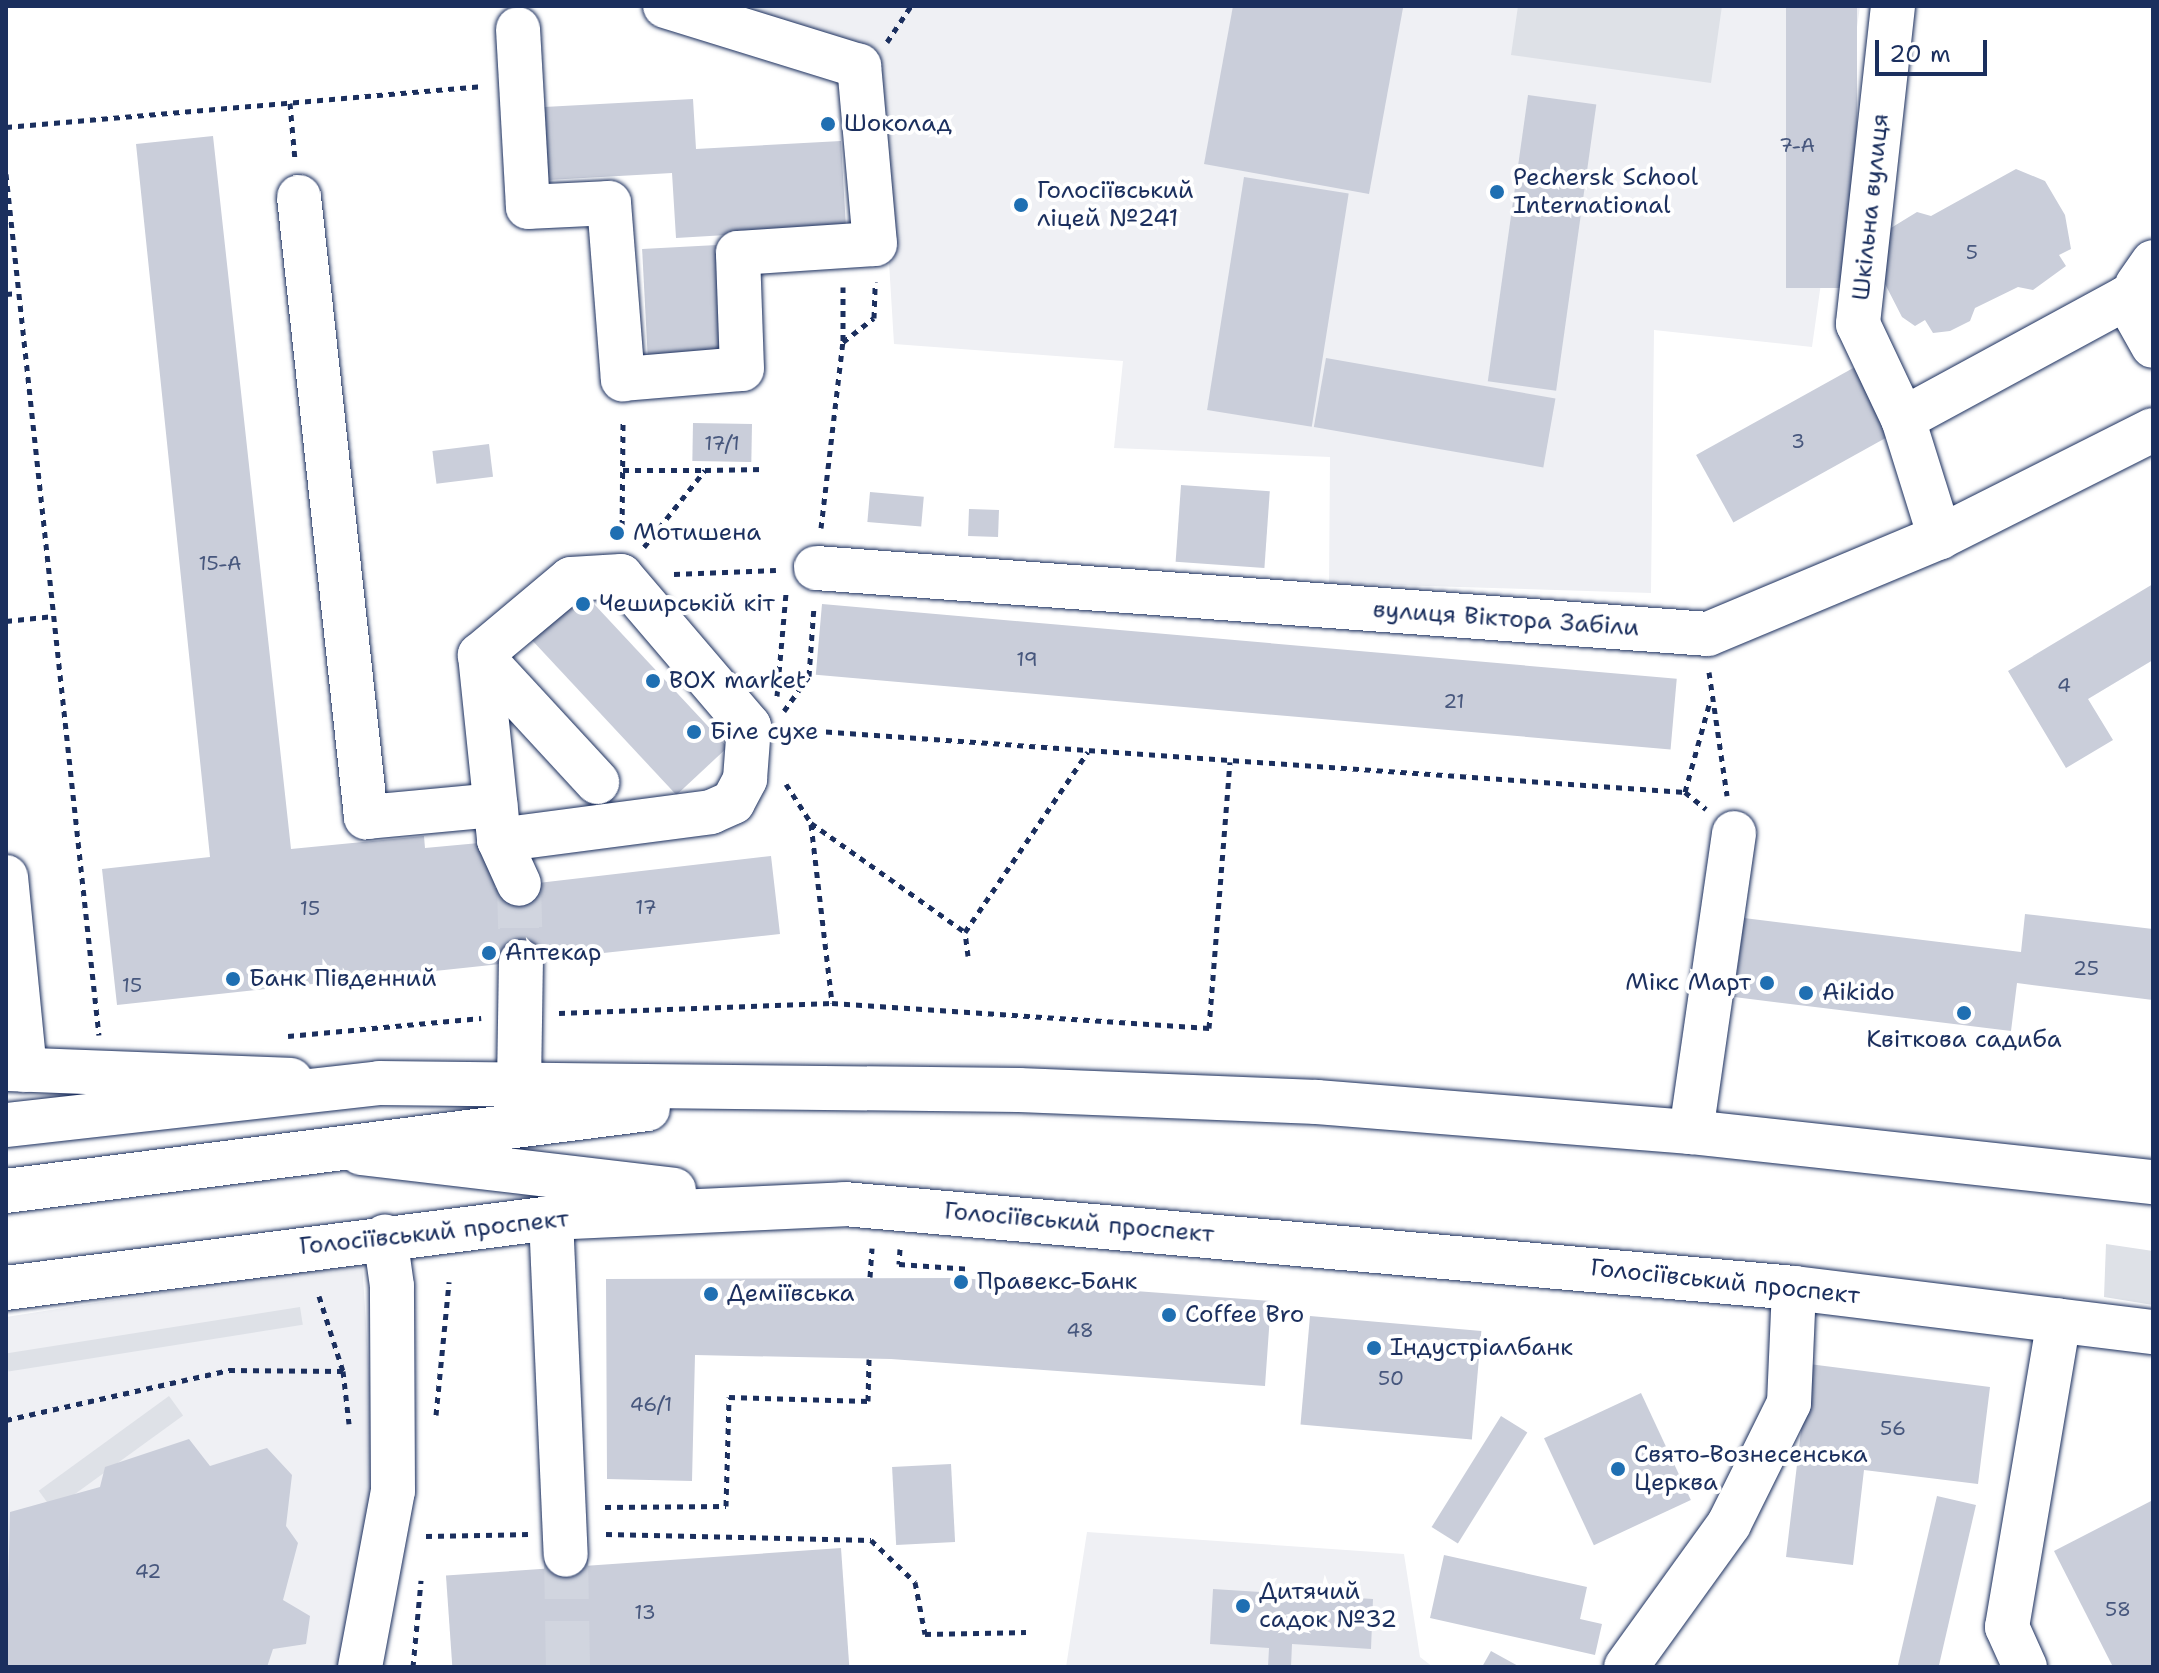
<!DOCTYPE html>
<meta charset="utf-8">
<style>
body{margin:0}
#map{position:relative;width:2159px;height:1673px;overflow:hidden;background:#fff;font-family:"Shantell Sans",sans-serif}
div>[style]{position:absolute}
[style*='--x']{left:calc(var(--x)*1px);top:calc(var(--y)*1px);width:calc(var(--w)*1px);rotate:calc(var(--a)*1deg)}
.built>*{inset:0;background:#eff0f4}
.green>*{inset:0;background:#dee1e7;transform-origin:0 0}
.building>*{inset:0;background:#caceda;transform-origin:0 0}
.minor-tunnel>*{height:44px;margin-top:-22px;transform-origin:0;background:repeating-linear-gradient(90deg,#d1d5df 0 44px,transparent 0 66px)}
.path>*{height:5px;margin-top:-2.5px;transform-origin:0;background:repeating-linear-gradient(90deg,#1b2f5e 0 6px,transparent 0 12px)}
.roads{filter:drop-shadow(0 0 2px #1b2f5e) drop-shadow(0 0 2px #1b2f5e)}
.minor>*{height:44px;margin:-22px;padding:0 22px;transform-origin:22px;border-radius:22px;background:#fff}
.major>*{height:44px;margin:-22px;padding:0 22px;transform-origin:22px;border-radius:22px;background:#fff}
.highway>*{height:44px;margin:-22px;padding:0 22px;transform-origin:22px;border-radius:22px;background:#fff}
.dots>*{width:22px;height:22px;translate:-50% -50%;box-sizing:border-box;border:4px solid #fff;border-radius:50%}
span{translate:-50% -50%;white-space:nowrap;text-align:center;line-height:1.15;-webkit-text-stroke:8px #fff;paint-order:stroke}
.number-label{font-size:20px;color:#47577d}
.number-label span{-webkit-text-stroke-width:0}
.poi-label{font-size:24px;color:#1b2f5e}
.left{translate:0 -50%;text-align:left}
.right{translate:-100% -50%;text-align:right}
.street-label{font-size:24px;color:#1b2f5e}
.frame{position:absolute;inset:0;border:8px solid #1b2f5e;pointer-events:none}
.scale{position:absolute;left:1875px;top:40px;width:112px;height:36px;box-sizing:border-box;border:4px solid #1b2f5e;border-top:0;padding-left:10px;font-size:24px;line-height:28px;white-space:nowrap;color:#1b2f5e;-webkit-text-stroke:6px #fff;paint-order:stroke}
</style>
<div id="map">
<div class="built">
<i style="clip-path:polygon(722px 6px,1860px 6px,1812px 347px,1654px 330px,1651px 593px,1329px 583px,1330px 457px,1114px 448px,1123px 361px,894px 344px,877px 66px)"></i>
<i style="clip-path:polygon(362px 1261px,377px 1497px,341px 1667px,6px 1667px,6px 1317px)"></i>
<i style="clip-path:polygon(1087px 1532px,1404px 1554px,1420px 1657px,1433px 1667px,1066px 1667px)"></i>
</div>
<div class="green">
<i style="clip-path:polygon(1518px 6px,1722px 6px,1711px 83px,1511px 55px)"></i>
<i style="clip-path:polygon(2106px 1244px,2153px 1251px,2153px 1305px,2104px 1297px)"></i>
<i style="left:300px;top:1307px;width:18px;height:298px;rotate:81deg"></i>
<i style="left:169px;top:1396px;width:24px;height:161px;rotate:54deg"></i>
</div>
<div class="building">
<i style="clip-path:polygon(1233px 6px,1403px 8px,1369px 194px,1204px 164px)"></i>
<i style="left:1786px;top:6px;width:71px;height:282px"></i>
<i style="left:1528px;top:95px;width:69px;height:289px;rotate:8deg"></i>
<i style="clip-path:polygon(693px 99px,696px 149px,841px 141px,846px 228px,676px 238px,672px 173px,548px 180px,544px 107px)"></i>
<i style="clip-path:polygon(213px 136px,291px 849px,424px 836px,425px 848px,490px 842px,495px 888px,771px 856px,780px 934px,117px 1005px,102px 869px,210px 857px,136px 144px)"></i>
<i style="clip-path:polygon(2016px 169px,2045px 181px,2065px 215px,2071px 249px,2059px 255px,2066px 266px,2033px 290px,2018px 287px,1975px 308px,1970px 321px,1950px 331px,1933px 333px,1925px 320px,1915px 326px,1902px 317px,1883px 280px,1886px 231px,1917px 212px,1931px 216px)"></i>
<i style="left:1244px;top:177px;width:106px;height:236px;rotate:9deg"></i>
<i style="left:717px;top:245px;width:117px;height:75px;rotate:87deg"></i>
<i style="left:1326px;top:358px;width:233px;height:70px;rotate:10deg"></i>
<i style="left:1864px;top:362px;width:77px;height:192px;rotate:61deg"></i>
<i style="left:693px;top:423px;width:59px;height:38px;rotate:1deg"></i>
<i style="left:489px;top:444px;width:33px;height:57px;rotate:83deg"></i>
<i style="left:1181px;top:485px;width:89px;height:77px;rotate:4deg"></i>
<i style="left:870px;top:492px;width:54px;height:30px;rotate:5deg"></i>
<i style="left:969px;top:509px;width:30px;height:27px;rotate:2deg"></i>
<i style="clip-path:polygon(2153px 584px,2153px 660px,2088px 699px,2113px 740px,2066px 768px,2008px 671px)"></i>
<i style="left:581px;top:590px;width:215px;height:70px;rotate:47deg"></i>
<i style="left:822px;top:604px;width:858px;height:71px;rotate:5deg"></i>
<i style="clip-path:polygon(2025px 914px,2153px 929px,2153px 1000px,2017px 983px,2011px 1031px,1734px 997px,1744px 918px,2021px 952px)"></i>
<i style="clip-path:polygon(960px 1278px,1271px 1301px,1265px 1386px,891px 1359px,695px 1355px,692px 1481px,607px 1479px,606px 1279px)"></i>
<i style="left:1310px;top:1316px;width:172px;height:109px;rotate:5deg"></i>
<i style="clip-path:polygon(1809px 1364px,1990px 1387px,1978px 1484px,1864px 1470px,1853px 1565px,1786px 1557px)"></i>
<i style="left:1641px;top:1393px;width:118px;height:107px;rotate:65deg"></i>
<i style="left:1501px;top:1416px;width:31px;height:131px;rotate:32deg"></i>
<i style="clip-path:polygon(189px 1439px,210px 1466px,267px 1448px,292px 1475px,286px 1526px,298px 1543px,283px 1600px,310px 1616px,306px 1644px,273px 1649px,267px 1667px,6px 1667px,10px 1512px,100px 1487px,105px 1467px)"></i>
<i style="left:951px;top:1464px;width:78px;height:59px;rotate:87deg"></i>
<i style="left:1937px;top:1496px;width:40px;height:176px;rotate:13deg"></i>
<i style="clip-path:polygon(2153px 1500px,2153px 1667px,2113px 1667px,2054px 1551px)"></i>
<i style="left:841px;top:1548px;width:119px;height:396px;rotate:86deg"></i>
<i style="clip-path:polygon(1444px 1555px,1587px 1587px,1580px 1619px,1602px 1624px,1595px 1655px,1430px 1618px)"></i>
<i style="clip-path:polygon(1213px 1589px,1373px 1599px,1371px 1649px,1292px 1644px,1291px 1667px,1268px 1667px,1269px 1648px,1210px 1644px)"></i>
<i style="clip-path:polygon(1491px 1651px,1520px 1667px,1482px 1667px)"></i>
</div>
<div class="minor-tunnel">
<i style="--x:519;--y:884;--w:78;--a:88.5"></i>
<i style="--x:566;--y:1555;--w:112;--a:89"></i>
</div>
<div class="path">
<i style="--x:887;--y:42;--w:43;--a:-56.3"></i>
<i style="--x:290;--y:103;--w:57;--a:85"></i>
<i style="--x:6;--y:127;--w:479;--a:-4.9"></i>
<i style="--x:6;--y:174;--w:866;--a:83.84"></i>
<i style="--x:843;--y:287;--w:54;--a:90"></i>
<i style="--x:6;--y:294;--w:12;--a:-5"></i>
<i style="--x:623;--y:470;--w:81;--a:0"></i>
<i style="--x:821;--y:528;--w:187;--a:-83.3"></i>
<i style="--x:843;--y:342;--w:39;--a:-38"></i>
<i style="--x:874;--y:318;--w:36;--a:-88"></i>
<i style="--x:622;--y:538;--w:118;--a:-89.5"></i>
<i style="--x:644;--y:547;--w:98;--a:-51.6"></i>
<i style="--x:705;--y:470;--w:60;--a:-1"></i>
<i style="--x:674;--y:574;--w:102;--a:-2.2"></i>
<i style="--x:6;--y:621;--w:48;--a:-5.9"></i>
<i style="--x:1709;--y:672;--w:125;--a:81.7"></i>
<i style="--x:777;--y:696;--w:102;--a:-85"></i>
<i style="--x:784;--y:711;--w:43;--a:-54.5"></i>
<i style="--x:809;--y:676;--w:70;--a:-85.9"></i>
<i style="--x:790;--y:729;--w:897;--a:4.03"></i>
<i style="--x:1685;--y:792;--w:94;--a:-74.6"></i>
<i style="--x:786;--y:784;--w:46;--a:57.3"></i>
<i style="--x:811;--y:823;--w:189;--a:35.3"></i>
<i style="--x:1685;--y:792;--w:27;--a:39"></i>
<i style="--x:811;--y:824;--w:180;--a:83.3"></i>
<i style="--x:968;--y:956;--w:24;--a:-97"></i>
<i style="--x:965;--y:932;--w:218;--a:-55.7"></i>
<i style="--x:559;--y:1013;--w:273;--a:-2.1"></i>
<i style="--x:832;--y:1003;--w:378;--a:3.8"></i>
<i style="--x:1209;--y:1028;--w:267;--a:-85.5"></i>
<i style="--x:288;--y:1036;--w:194;--a:-5.3"></i>
<i style="--x:900;--y:1249;--w:15;--a:94"></i>
<i style="--x:899;--y:1264;--w:72;--a:4"></i>
<i style="--x:870;--y:1277;--w:29;--a:-86"></i>
<i style="--x:319;--y:1296;--w:79;--a:72.3"></i>
<i style="--x:343;--y:1371;--w:53;--a:83.5"></i>
<i style="--x:436;--y:1415;--w:134;--a:-84.4"></i>
<i style="--x:6;--y:1420;--w:229;--a:-12.6"></i>
<i style="--x:229;--y:1370;--w:114;--a:0.5"></i>
<i style="--x:605;--y:1507;--w:121;--a:-0.5"></i>
<i style="--x:726;--y:1506;--w:109;--a:-88.4"></i>
<i style="--x:729;--y:1397;--w:139;--a:1.6"></i>
<i style="--x:868;--y:1401;--w:42;--a:-88.6"></i>
<i style="--x:606;--y:1534;--w:265;--a:1.3"></i>
<i style="--x:871;--y:1540;--w:61;--a:43.7"></i>
<i style="--x:915;--y:1582;--w:53;--a:79.1"></i>
<i style="--x:925;--y:1634;--w:101;--a:-1.1"></i>
<i style="--x:426;--y:1536;--w:102;--a:-1.1"></i>
<i style="--x:413;--y:1667;--w:87;--a:-84.7"></i>
</div>
<div class="roads">
<div class="minor">
<i style="--x:1893;--y:6;--w:320;--a:96.3"></i>
<i style="--x:1858;--y:324;--w:105;--a:64.7"></i>
<i style="--x:1903;--y:419;--w:124;--a:72.6"></i>
<i style="--x:518;--y:29;--w:178;--a:86.8"></i>
<i style="--x:528;--y:207;--w:81;--a:-2.8"></i>
<i style="--x:609;--y:203;--w:177;--a:85.5"></i>
<i style="--x:623;--y:379;--w:119;--a:-4.8"></i>
<i style="--x:742;--y:369;--w:116;--a:-92"></i>
<i style="--x:738;--y:253;--w:137;--a:-3.8"></i>
<i style="--x:875;--y:244;--w:179;--a:-95.1"></i>
<i style="--x:859;--y:66;--w:203;--a:-162.8"></i>
<i style="--x:299;--y:197;--w:624;--a:83.83"></i>
<i style="--x:366;--y:817;--w:130;--a:-5.3"></i>
<i style="--x:2137;--y:285;--w:28;--a:-55"></i>
<i style="--x:1903;--y:419;--w:254;--a:-28.5"></i>
<i style="--x:2126;--y:298;--w:55;--a:60.6"></i>
<i style="--x:816;--y:568;--w:894;--a:4.23"></i>
<i style="--x:1708;--y:634;--w:251;--a:-22.7"></i>
<i style="--x:1940;--y:537;--w:238;--a:-26.7"></i>
<i style="--x:480;--y:655;--w:173;--a:47.3"></i>
<i style="--x:499;--y:840;--w:214;--a:-7.5"></i>
<i style="--x:711;--y:812;--w:24;--a:-24"></i>
<i style="--x:733;--y:802;--w:26;--a:-62"></i>
<i style="--x:745;--y:779;--w:53;--a:-85.7"></i>
<i style="--x:749;--y:726;--w:197;--a:-130.5"></i>
<i style="--x:621;--y:576;--w:50;--a:176.6"></i>
<i style="--x:571;--y:579;--w:119;--a:140.1"></i>
<i style="--x:480;--y:655;--w:186;--a:84.1"></i>
<i style="--x:499;--y:840;--w:48;--a:65.6"></i>
<i style="--x:6;--y:877;--w:194;--a:84.4"></i>
<i style="--x:519;--y:1085;--w:123;--a:-89.1"></i>
<i style="--x:1691;--y:1132;--w:302;--a:-81.8"></i>
<i style="--x:551;--y:1218;--w:337;--a:87.5"></i>
<i style="--x:360;--y:1667;--w:179;--a:-79.4"></i>
<i style="--x:393;--y:1491;--w:205;--a:-90.3"></i>
<i style="--x:392;--y:1286;--w:50;--a:-98"></i>
<i style="--x:1626;--y:1667;--w:176;--a:-54.2"></i>
<i style="--x:1729;--y:1524;--w:135;--a:-63.6"></i>
<i style="--x:1789;--y:1403;--w:115;--a:-87.5"></i>
<i style="--x:2025;--y:1667;--w:44;--a:-114.2"></i>
<i style="--x:2007;--y:1627;--w:311;--a:-80.4"></i>
</div>
<div class="major">
<i style="--x:6;--y:1069;--w:285;--a:2.2"></i>
<i style="--x:361;--y:1153;--w:315;--a:6.7"></i>
<i style="--x:6;--y:1288;--w:549;--a:-7.32"></i>
<i style="--x:551;--y:1218;--w:293;--a:-2.7"></i>
<i style="--x:844;--y:1204;--w:954;--a:5.05"></i>
<i style="--x:1794;--y:1288;--w:362;--a:7"></i>
</div>
<div class="highway">
<i style="--x:6;--y:1125;--w:375;--a:-6.4"></i>
<i style="--x:379;--y:1083;--w:640;--a:0.63"></i>
<i style="--x:1019;--y:1090;--w:298;--a:2.3"></i>
<i style="--x:1317;--y:1102;--w:375;--a:4.6"></i>
<i style="--x:1691;--y:1132;--w:465;--a:6.2"></i>
<i style="--x:6;--y:1191;--w:647;--a:-7.28"></i>
</div>
</div>
<div class="dots">
<i style="left:828px;top:124px;background:#1f6fb2"></i>
<i style="left:1497px;top:192px;background:#1f6fb2"></i>
<i style="left:1021px;top:205px;background:#1f6fb2"></i>
<i style="left:617px;top:533px;background:#1f6fb2"></i>
<i style="left:583px;top:604px;background:#1f6fb2"></i>
<i style="left:653px;top:681px;background:#1f6fb2"></i>
<i style="left:694px;top:732px;background:#1f6fb2"></i>
<i style="left:489px;top:953px;background:#1f6fb2"></i>
<i style="left:233px;top:979px;background:#1f6fb2"></i>
<i style="left:1767px;top:983px;background:#1f6fb2"></i>
<i style="left:1806px;top:993px;background:#1f6fb2"></i>
<i style="left:1964px;top:1013px;background:#1f6fb2"></i>
<i style="left:961px;top:1282px;background:#1f6fb2"></i>
<i style="left:711px;top:1294px;background:#1f6fb2"></i>
<i style="left:1169px;top:1315px;background:#1f6fb2"></i>
<i style="left:1374px;top:1348px;background:#1f6fb2"></i>
<i style="left:1618px;top:1469px;background:#1f6fb2"></i>
<i style="left:1243px;top:1606px;background:#1f6fb2"></i>
</div>
<div class="number-label">
<span style="left:1797px;top:145px">7-А</span>
<span style="left:1972px;top:252px">5</span>
<span style="left:1798px;top:441px">3</span>
<span style="left:722px;top:443px">17/1</span>
<span style="left:220px;top:563px">15-А</span>
<span style="left:1027px;top:659px">19</span>
<span style="left:2064px;top:685px">4</span>
<span style="left:1454px;top:701px">21</span>
<span style="left:646px;top:907px">17</span>
<span style="left:310px;top:908px">15</span>
<span style="left:2086px;top:968px">25</span>
<span style="left:132px;top:985px">15</span>
<span style="left:1080px;top:1330px">48</span>
<span style="left:1391px;top:1378px">50</span>
<span style="left:651px;top:1404px">46/1</span>
<span style="left:1893px;top:1428px">56</span>
<span style="left:148px;top:1571px">42</span>
<span style="left:2118px;top:1609px">58</span>
<span style="left:645px;top:1612px">13</span>
</div>
<div class="poi-label">
<span class="left" style="left:844px;top:124px">Шоколад</span>
<span class="left" style="left:1513px;top:192px">Pechersk School<br>International</span>
<span class="left" style="left:1037px;top:205px">Голосіївський<br>ліцей №241</span>
<span class="left" style="left:633px;top:533px">Мотишена</span>
<span class="left" style="left:599px;top:604px">Чеширській кіт</span>
<span class="left" style="left:669px;top:681px">BOX market</span>
<span class="left" style="left:710px;top:732px">Біле сухе</span>
<span class="left" style="left:505px;top:953px">Аптекар</span>
<span class="left" style="left:249px;top:979px">Банк Південний</span>
<span class="right" style="left:1751px;top:983px">Мікс Март</span>
<span class="left" style="left:1822px;top:993px">Aikido</span>
<span style="left:1964px;top:1040px">Квіткова садиба</span>
<span class="left" style="left:977px;top:1282px">Правекс-Банк</span>
<span class="left" style="left:727px;top:1294px">Деміївська</span>
<span class="left" style="left:1185px;top:1315px">Coffee Bro</span>
<span class="left" style="left:1390px;top:1348px">Індустріалбанк</span>
<span class="left" style="left:1634px;top:1469px">Свято-Вознесенська<br>Церква</span>
<span class="left" style="left:1259px;top:1606px">Дитячий<br>садок №32</span>
</div>
<div class="street-label">
<span style="left:1871px;top:207px;rotate:-84deg">Шкільна вулиця</span>
<span style="left:1506px;top:619px;rotate:4deg">вулиця Віктора Забіли</span>
<span style="left:1079px;top:1223px;rotate:5deg">Голосіївський проспект</span>
<span style="left:434px;top:1233px;rotate:-6deg">Голосіївський проспект</span>
<span style="left:1725px;top:1282px;rotate:6deg">Голосіївський проспект</span>
</div>
<div class="frame"></div>
<div class="scale">20 m</div>
</div>
